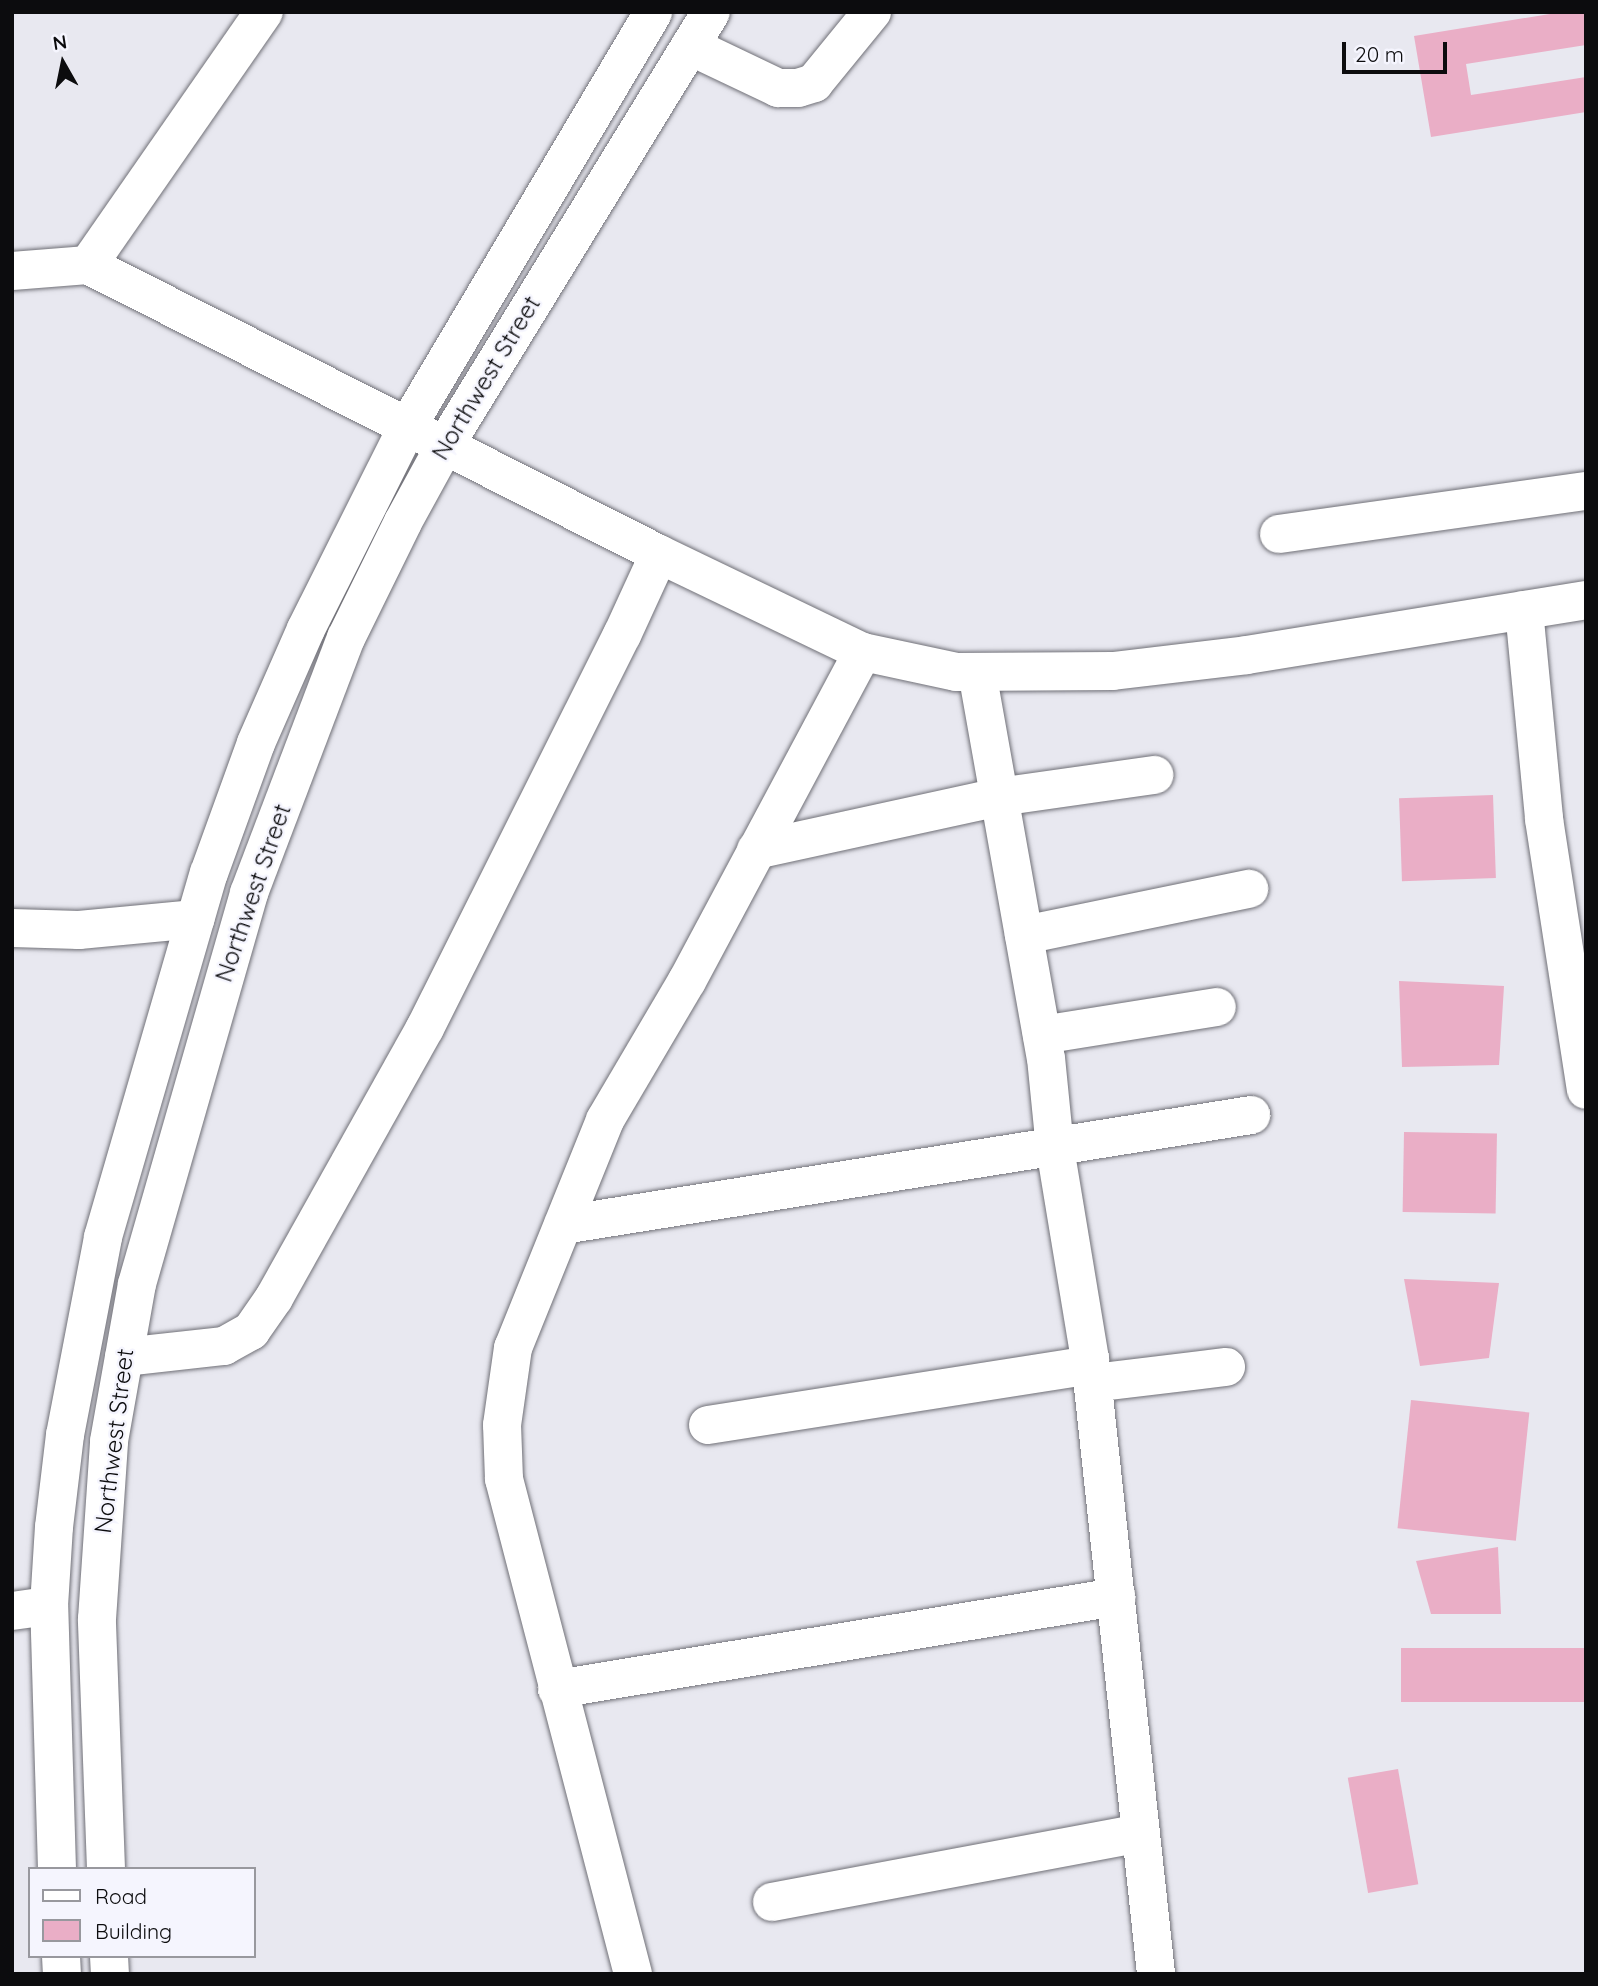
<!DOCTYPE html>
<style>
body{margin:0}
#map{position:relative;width:1598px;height:1986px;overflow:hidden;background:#e8e8f0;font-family:Quicksand,sans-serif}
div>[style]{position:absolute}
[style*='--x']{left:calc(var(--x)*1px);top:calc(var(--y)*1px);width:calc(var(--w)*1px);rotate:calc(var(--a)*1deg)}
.building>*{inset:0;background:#eaaec6;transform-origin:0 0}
.roads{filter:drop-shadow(0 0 2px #707077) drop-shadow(0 0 2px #707077)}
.minor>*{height:38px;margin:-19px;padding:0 19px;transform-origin:19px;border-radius:19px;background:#fff}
.major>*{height:38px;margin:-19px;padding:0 19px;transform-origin:19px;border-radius:19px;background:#fff}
span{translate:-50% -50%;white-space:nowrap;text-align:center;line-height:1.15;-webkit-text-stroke:5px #f5f5fe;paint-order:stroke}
.street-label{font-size:24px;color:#0c0c0e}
.frame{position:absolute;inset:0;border:14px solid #0c0c0e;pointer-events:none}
.legend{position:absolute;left:28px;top:1867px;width:228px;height:91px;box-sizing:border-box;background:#f5f5fe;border:2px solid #98989e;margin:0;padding:9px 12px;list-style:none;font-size:21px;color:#0c0c0e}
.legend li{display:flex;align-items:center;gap:14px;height:35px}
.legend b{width:35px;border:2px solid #98989e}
.north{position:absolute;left:28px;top:28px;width:70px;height:70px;-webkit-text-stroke:5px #f5f5fe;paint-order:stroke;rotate:351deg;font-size:19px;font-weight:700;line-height:28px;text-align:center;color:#0c0c0e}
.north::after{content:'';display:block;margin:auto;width:24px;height:32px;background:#0c0c0e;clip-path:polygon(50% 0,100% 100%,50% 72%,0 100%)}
.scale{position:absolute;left:1342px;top:42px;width:105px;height:32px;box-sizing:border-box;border:4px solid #0c0c0e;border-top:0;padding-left:9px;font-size:21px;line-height:24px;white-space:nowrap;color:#0c0c0e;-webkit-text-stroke:5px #f5f5fe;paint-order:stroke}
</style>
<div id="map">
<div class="building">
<i style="clip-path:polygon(1562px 12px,1586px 12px,1586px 45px,1466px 64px,1471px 95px,1586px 77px,1586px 112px,1431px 137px,1414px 36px)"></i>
<i style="left:1493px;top:795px;width:83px;height:94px;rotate:88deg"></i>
<i style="clip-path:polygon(1399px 981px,1504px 986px,1499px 1065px,1402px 1067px)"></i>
<i style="left:1404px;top:1132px;width:93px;height:80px;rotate:1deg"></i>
<i style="clip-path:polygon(1404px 1279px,1499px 1283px,1489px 1358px,1420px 1366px)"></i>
<i style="left:1411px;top:1400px;width:119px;height:129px;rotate:6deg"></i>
<i style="clip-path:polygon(1498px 1547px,1501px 1614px,1431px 1614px,1416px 1561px)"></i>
<i style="left:1586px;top:1648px;width:54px;height:185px;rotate:90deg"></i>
<i style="left:1398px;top:1769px;width:117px;height:51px;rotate:80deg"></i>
</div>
<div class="roads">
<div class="minor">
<i style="--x:690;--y:46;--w:98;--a:25.5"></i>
<i style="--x:778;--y:88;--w:20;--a:0"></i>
<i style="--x:798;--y:88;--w:17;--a:-17"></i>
<i style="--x:814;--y:83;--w:92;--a:-50.8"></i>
<i style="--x:88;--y:265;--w:308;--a:-55.2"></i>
<i style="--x:12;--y:271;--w:76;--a:-4.5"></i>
<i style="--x:88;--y:265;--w:640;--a:26.85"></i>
<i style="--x:659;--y:554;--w:226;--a:25.7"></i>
<i style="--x:863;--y:652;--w:95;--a:12.1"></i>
<i style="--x:956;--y:672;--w:157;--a:-0.4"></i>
<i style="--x:1113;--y:671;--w:135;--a:-6.8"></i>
<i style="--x:1247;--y:655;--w:343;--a:-9.2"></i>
<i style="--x:1279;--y:534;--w:310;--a:-8"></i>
<i style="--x:1524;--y:610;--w:210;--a:84.5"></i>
<i style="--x:1544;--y:819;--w:274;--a:81.2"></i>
<i style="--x:977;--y:672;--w:392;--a:79.9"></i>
<i style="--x:1046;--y:1058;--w:90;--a:84.3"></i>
<i style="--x:1055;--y:1148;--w:214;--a:80.6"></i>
<i style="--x:1090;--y:1359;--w:619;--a:83.87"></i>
<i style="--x:756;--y:850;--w:249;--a:-12.3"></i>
<i style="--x:999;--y:797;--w:157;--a:-8.1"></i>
<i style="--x:12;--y:928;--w:67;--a:1.7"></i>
<i style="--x:79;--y:930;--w:117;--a:-5.4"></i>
<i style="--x:1024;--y:935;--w:230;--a:-11.6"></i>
<i style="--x:1042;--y:1035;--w:177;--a:-9.1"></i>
<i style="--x:563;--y:1225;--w:697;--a:-9.08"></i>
<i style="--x:124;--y:1357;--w:101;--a:-6.3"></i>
<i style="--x:224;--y:1346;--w:31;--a:-29"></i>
<i style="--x:251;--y:1331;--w:40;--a:-55.1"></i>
<i style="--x:274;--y:1298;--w:309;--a:-60.8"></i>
<i style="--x:425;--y:1028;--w:440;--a:-63.4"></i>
<i style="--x:622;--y:635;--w:89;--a:-65.4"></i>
<i style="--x:1093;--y:1383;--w:134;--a:-6.9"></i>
<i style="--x:708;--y:1425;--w:387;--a:-8.9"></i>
<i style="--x:12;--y:1611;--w:37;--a:-8"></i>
<i style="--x:557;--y:1689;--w:567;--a:-9.35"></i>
<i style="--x:772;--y:1902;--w:374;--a:-10.6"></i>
<i style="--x:633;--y:1974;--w:512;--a:-104.61"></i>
<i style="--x:504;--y:1479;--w:54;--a:-92.1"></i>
<i style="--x:502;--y:1425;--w:78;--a:-81.9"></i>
<i style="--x:513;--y:1348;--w:246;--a:-68"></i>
<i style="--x:605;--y:1120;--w:161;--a:-59.5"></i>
<i style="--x:687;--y:981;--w:373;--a:-61.9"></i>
</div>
<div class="major">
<i style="--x:57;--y:1869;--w:263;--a:-91.7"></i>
<i style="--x:49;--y:1606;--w:79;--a:-86.4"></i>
<i style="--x:54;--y:1527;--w:93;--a:-83.2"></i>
<i style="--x:65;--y:1435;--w:202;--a:-79.1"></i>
<i style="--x:103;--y:1237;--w:379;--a:-73.8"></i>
<i style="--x:209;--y:873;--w:138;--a:-70.1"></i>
<i style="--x:256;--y:743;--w:124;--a:-66.3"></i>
<i style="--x:306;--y:629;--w:226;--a:-63.4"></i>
<i style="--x:407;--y:427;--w:482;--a:-59.3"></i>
<i style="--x:106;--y:1869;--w:250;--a:-92.1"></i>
<i style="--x:97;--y:1619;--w:178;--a:-86.1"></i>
<i style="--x:109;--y:1441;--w:159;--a:-79.9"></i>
<i style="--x:137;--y:1284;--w:407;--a:-74"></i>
<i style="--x:249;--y:893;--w:273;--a:-69.2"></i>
<i style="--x:346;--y:638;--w:129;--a:-63.8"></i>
<i style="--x:403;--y:522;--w:85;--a:-61.3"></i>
<i style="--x:444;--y:447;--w:510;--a:-58.46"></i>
<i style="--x:61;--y:1956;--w:18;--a:87"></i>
<i style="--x:109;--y:1956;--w:18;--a:87"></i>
</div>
</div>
<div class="street-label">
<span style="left:486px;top:378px;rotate:-59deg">Northwest Street</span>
<span style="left:253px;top:893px;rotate:-71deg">Northwest Street</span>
<span style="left:114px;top:1441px;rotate:-83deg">Northwest Street</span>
</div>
<div class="frame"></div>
<ul class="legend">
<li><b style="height:9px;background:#fff"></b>Road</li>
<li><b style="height:19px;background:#eaaec6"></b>Building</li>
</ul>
<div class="north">N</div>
<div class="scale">20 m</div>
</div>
